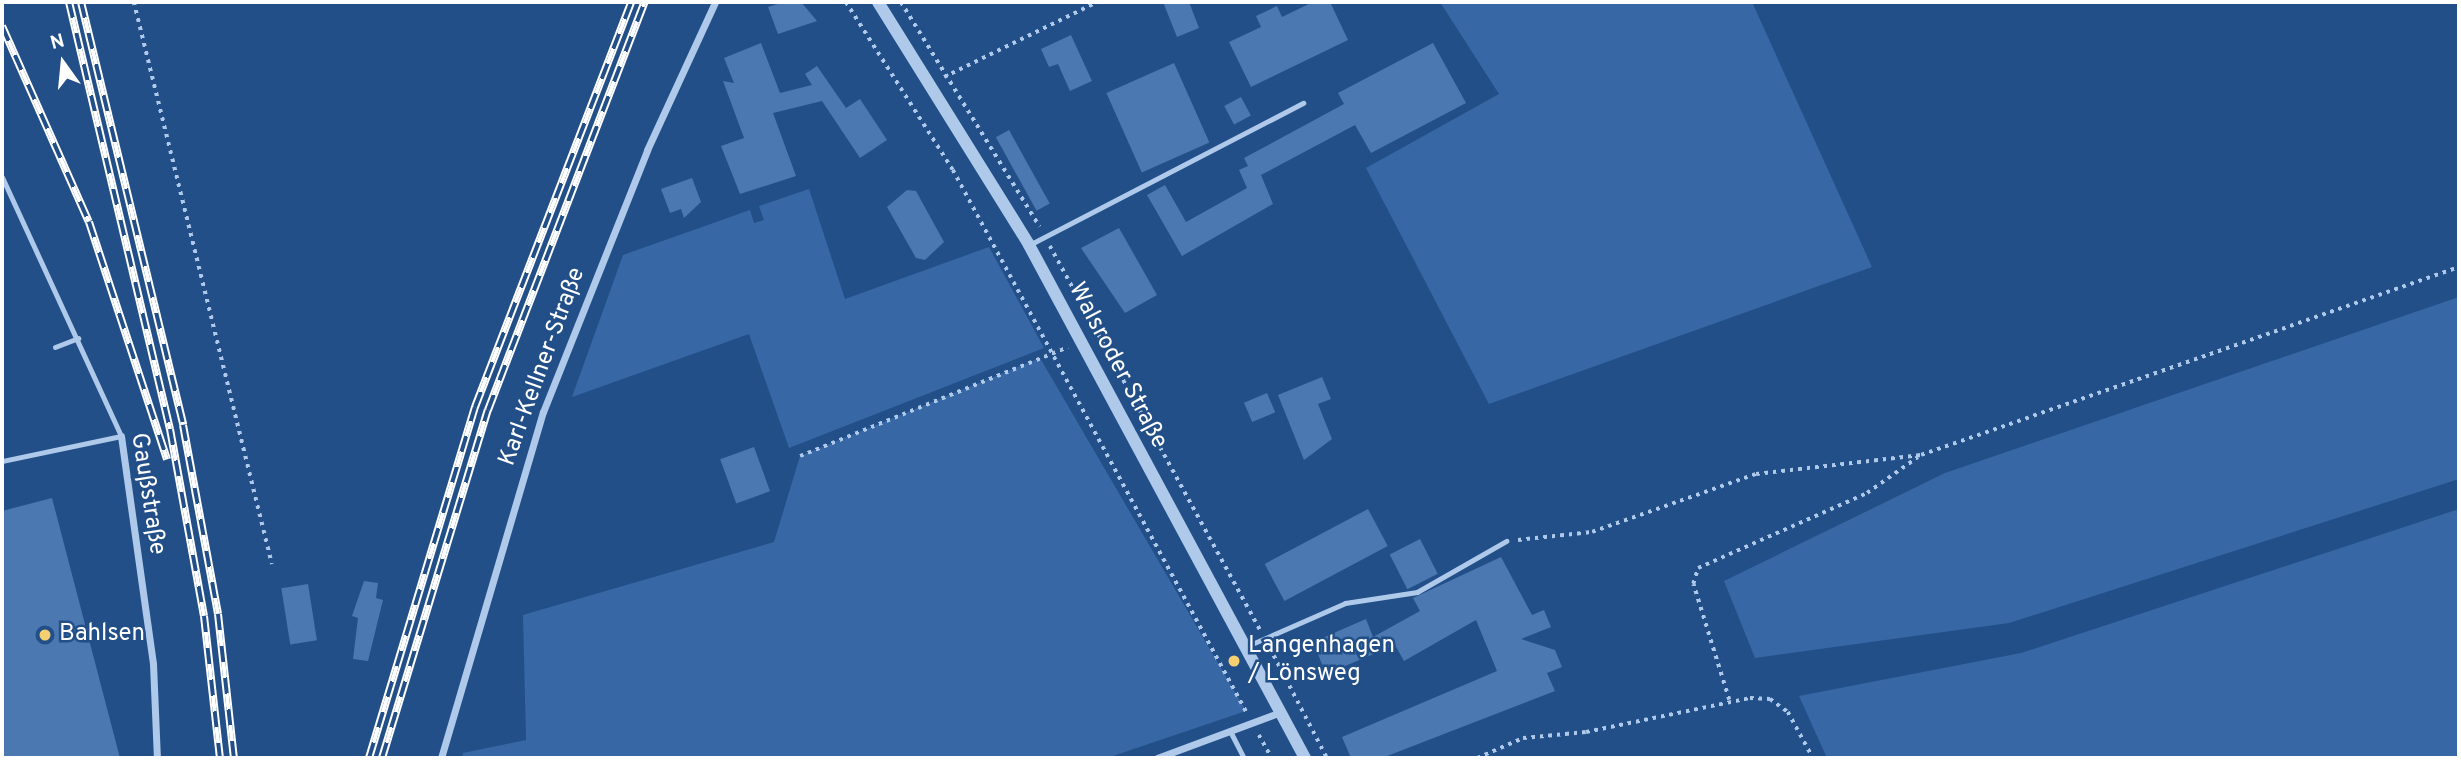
<!DOCTYPE html>
<meta charset="utf-8">
<style>
body{margin:0}
#map{position:relative;width:2461px;height:760px;overflow:hidden;background:#224f88;font-family:Overpass,sans-serif}
div>[style]{position:absolute}
[style*='--x']{left:calc(var(--x)*1px);top:calc(var(--y)*1px);width:calc(var(--w)*1px);rotate:calc(var(--a)*1deg)}
.green>*{inset:0;background:#3768a5}
.building>*{inset:0;background:#4b78b0;transform-origin:0 0}
.path>*{height:3.5px;margin-top:-1.75px;transform-origin:0;background:repeating-linear-gradient(90deg,#aec9ea 0 3.5px,transparent 0 8.5px)}
.service>*{height:5px;margin:-2.5px;padding:0 2.5px;transform-origin:2.5px;border-radius:2.5px;background:#aec9ea}
.minor>*{height:7px;margin:-3.5px;padding:0 3.5px;transform-origin:3.5px;border-radius:3.5px;background:#aec9ea}
.tertiary>*{height:12px;margin:-6px;padding:0 6px;transform-origin:6px;border-radius:6px;background:#aec9ea}
.rail>*{height:8px;margin-top:-4px;transform-origin:0;background:repeating-linear-gradient(90deg,#224f88 0 16px,#fff 0 32px);box-sizing:border-box;border-block:2px solid #fff}
.dots>*{width:19px;height:19px;translate:-50% -50%;box-sizing:border-box;border:4px solid #224f88;border-radius:50%}
span{translate:-50% -50%;white-space:nowrap;text-align:center;line-height:1.15;-webkit-text-stroke:5px #224f88;paint-order:stroke}
.street-label{font-size:24px;color:#fff}
.poi-label{font-size:24px;color:#fff}
.left{translate:0 -50%;text-align:left}
.frame{position:absolute;inset:0;border:4px solid #fff;pointer-events:none}
.north{position:absolute;left:28px;top:28px;width:70px;height:70px;-webkit-text-stroke:5px #224f88;paint-order:stroke;rotate:345deg;font-size:19px;font-weight:700;line-height:28px;text-align:center;color:#fff}
.north::after{content:'';display:block;margin:auto;width:24px;height:32px;background:#fff;clip-path:polygon(50% 0,100% 100%,50% 72%,0 100%)}
</style>
<div id="map">
<div class="green">
<i style="clip-path:polygon(1440px 2px,1752px 2px,1872px 267px,1489px 404px,1366px 168px,1499px 94px)"></i>
<i style="clip-path:polygon(809px 189px,845px 299px,989px 247px,1044px 348px,789px 448px,749px 334px,572px 397px,623px 255px,750px 210px,754px 223px,764px 220px,759px 206px)"></i>
<i style="clip-path:polygon(2459px 297px,2459px 479px,2009px 623px,1755px 658px,1724px 581px,1945px 473px)"></i>
<i style="clip-path:polygon(1040px 358px,1246px 711px,1107px 758px,462px 758px,463px 753px,526px 740px,523px 615px,774px 542px,800px 456px)"></i>
<i style="clip-path:polygon(2459px 509px,2459px 758px,1827px 758px,1799px 696px,2021px 653px)"></i>
</div>
<div class="building">
<i style="clip-path:polygon(784px 2px,801px 2px,817px 21px,778px 34px,768px 7px)"></i>
<i style="clip-path:polygon(1163px 2px,1189px 2px,1199px 28px,1177px 37px)"></i>
<i style="clip-path:polygon(1313px 2px,1330px 2px,1348px 40px,1251px 87px,1229px 42px,1261px 27px,1256px 16px,1277px 6px,1282px 17px)"></i>
<i style="clip-path:polygon(1071px 35px,1092px 81px,1070px 91px,1058px 64px,1049px 67px,1041px 49px)"></i>
<i style="clip-path:polygon(761px 43px,780px 93px,812px 85px,805px 74px,817px 66px,846px 108px,860px 99px,887px 140px,860px 158px,822px 101px,773px 113px,796px 176px,740px 194px,721px 146px,744px 138px,723px 81px,734px 83px,724px 58px)"></i>
<i style="clip-path:polygon(1433px 43px,1466px 103px,1371px 153px,1355px 125px,1261px 175px,1273px 204px,1182px 256px,1147px 195px,1165px 185px,1186px 222px,1247px 188px,1239px 170px,1248px 166px,1244px 158px,1344px 104px,1338px 93px)"></i>
<i style="left:1174px;top:63px;width:87px;height:74px;rotate:66deg"></i>
<i style="left:1241px;top:97px;width:21px;height:19px;rotate:62deg"></i>
<i style="left:1009px;top:130px;width:84px;height:15px;rotate:61deg"></i>
<i style="clip-path:polygon(692px 178px,701px 202px,684px 218px,681px 209px,670px 213px,661px 189px)"></i>
<i style="clip-path:polygon(907px 190px,916px 191px,944px 242px,925px 260px,916px 258px,887px 207px)"></i>
<i style="clip-path:polygon(1119px 228px,1157px 295px,1125px 313px,1081px 248px)"></i>
<i style="clip-path:polygon(1322px 377px,1331px 399px,1318px 404px,1332px 439px,1304px 460px,1278px 395px)"></i>
<i style="left:1267px;top:393px;width:21px;height:25px;rotate:67deg"></i>
<i style="left:754px;top:447px;width:47px;height:36px;rotate:70deg"></i>
<i style="clip-path:polygon(52px 498px,120px 758px,2px 758px,2px 511px)"></i>
<i style="left:1368px;top:509px;width:42px;height:117px;rotate:62deg"></i>
<i style="left:1420px;top:539px;width:39px;height:34px;rotate:63deg"></i>
<i style="clip-path:polygon(1501px 557px,1532px 615px,1544px 610px,1551px 627px,1521px 639px,1555px 650px,1562px 667px,1547px 673px,1555px 691px,1382px 758px,1351px 758px,1342px 737px,1497px 671px,1476px 620px,1404px 661px,1395px 645px,1326px 674px,1313px 642px,1366px 619px,1373px 637px,1420px 611px,1413px 598px)"></i>
<i style="clip-path:polygon(364px 581px,378px 583px,376px 598px,383px 600px,368px 661px,353px 659px,358px 618px,352px 616px)"></i>
<i style="left:308px;top:584px;width:57px;height:27px;rotate:81deg"></i>
</div>
<div class="path">
<i style="--x:134;--y:2;--w:579;--a:76.2"></i>
<i style="--x:846;--y:2;--w:199;--a:57.5"></i>
<i style="--x:953;--y:170;--w:617;--a:61.57"></i>
<i style="--x:901;--y:2;--w:264;--a:58.3"></i>
<i style="--x:944;--y:77;--w:170;--a:-26.1"></i>
<i style="--x:1050;--y:246;--w:437;--a:61.3"></i>
<i style="--x:800;--y:456;--w:289;--a:-22.1"></i>
<i style="--x:1518;--y:540;--w:74;--a:-6.2"></i>
<i style="--x:1592;--y:532;--w:174;--a:-19.5"></i>
<i style="--x:1756;--y:474;--w:166;--a:-6.6"></i>
<i style="--x:1921;--y:455;--w:570;--a:-19.26"></i>
<i style="--x:1270;--y:648;--w:124;--a:62.6"></i>
<i style="--x:1729;--y:700;--w:121;--a:-107.2"></i>
<i style="--x:1693;--y:584;--w:17;--a:-73"></i>
<i style="--x:1698;--y:568;--w:185;--a:-23.9"></i>
<i style="--x:1867;--y:493;--w:62;--a:-35.2"></i>
<i style="--x:1259;--y:735;--w:26;--a:61"></i>
<i style="--x:1477;--y:758;--w:50;--a:-23.5"></i>
<i style="--x:1523;--y:738;--w:63;--a:-5.4"></i>
<i style="--x:1586;--y:732;--w:167;--a:-11.7"></i>
<i style="--x:1750;--y:698;--w:20;--a:3"></i>
<i style="--x:1770;--y:699;--w:22;--a:36"></i>
<i style="--x:1788;--y:712;--w:52;--a:61.5"></i>
</div>
<div class="service">
<i style="--x:2;--y:177;--w:285;--a:65.3"></i>
<i style="--x:121;--y:436;--w:122;--a:168.1"></i>
<i style="--x:1029;--y:245;--w:309;--a:-27.4"></i>
<i style="--x:55;--y:347;--w:25;--a:-21"></i>
<i style="--x:1245;--y:647;--w:109;--a:-23.7"></i>
<i style="--x:1345;--y:603;--w:73;--a:-8.7"></i>
<i style="--x:1417;--y:592;--w:103;--a:-29.8"></i>
<i style="--x:1230;--y:731;--w:30;--a:63"></i>
</div>
<div class="minor">
<i style="--x:121;--y:436;--w:230;--a:82"></i>
<i style="--x:153;--y:664;--w:94;--a:87.6"></i>
<i style="--x:441;--y:758;--w:361;--a:-73.6"></i>
<i style="--x:543;--y:412;--w:282;--a:-68.3"></i>
<i style="--x:647;--y:150;--w:163;--a:-65.3"></i>
<i style="--x:1157;--y:758;--w:132;--a:-20.4"></i>
</div>
<div class="tertiary">
<i style="--x:878;--y:2;--w:286;--a:58.1"></i>
<i style="--x:1029;--y:245;--w:583;--a:61.72"></i>
</div>
<div class="rail">
<i style="--x:69;--y:2;--w:439;--a:76.7"></i>
<i style="--x:170;--y:429;--w:190;--a:79.7"></i>
<i style="--x:204;--y:616;--w:143;--a:83.6"></i>
<i style="--x:81;--y:2;--w:435;--a:76.4"></i>
<i style="--x:183;--y:425;--w:192;--a:79.5"></i>
<i style="--x:218;--y:614;--w:145;--a:83.7"></i>
<i style="--x:2;--y:26;--w:214;--a:66.1"></i>
<i style="--x:89;--y:222;--w:250;--a:71.8"></i>
<i style="--x:369;--y:758;--w:367;--a:-73.2"></i>
<i style="--x:475;--y:407;--w:434;--a:-68.9"></i>
<i style="--x:382;--y:758;--w:364;--a:-73.1"></i>
<i style="--x:488;--y:410;--w:437;--a:-69"></i>
</div>
<div class="dots">
<i style="left:45px;top:635px;background:#f5cf70"></i>
<i style="left:1234px;top:661px;background:#f5cf70"></i>
</div>
<div class="street-label">
<span style="left:1117px;top:366px;rotate:62deg">Walsroder Straße</span>
<span style="left:543px;top:367px;rotate:-70deg">Karl-Kellner-Straße</span>
<span style="left:147px;top:494px;rotate:81deg">Gaußstraße</span>
</div>
<div class="poi-label">
<span class="left" style="left:59px;top:635px">Bahlsen</span>
<span class="left" style="left:1248px;top:661px">Langenhagen<br>/ Lönsweg</span>
</div>
<div class="frame"></div>
<div class="north">N</div>
</div>
